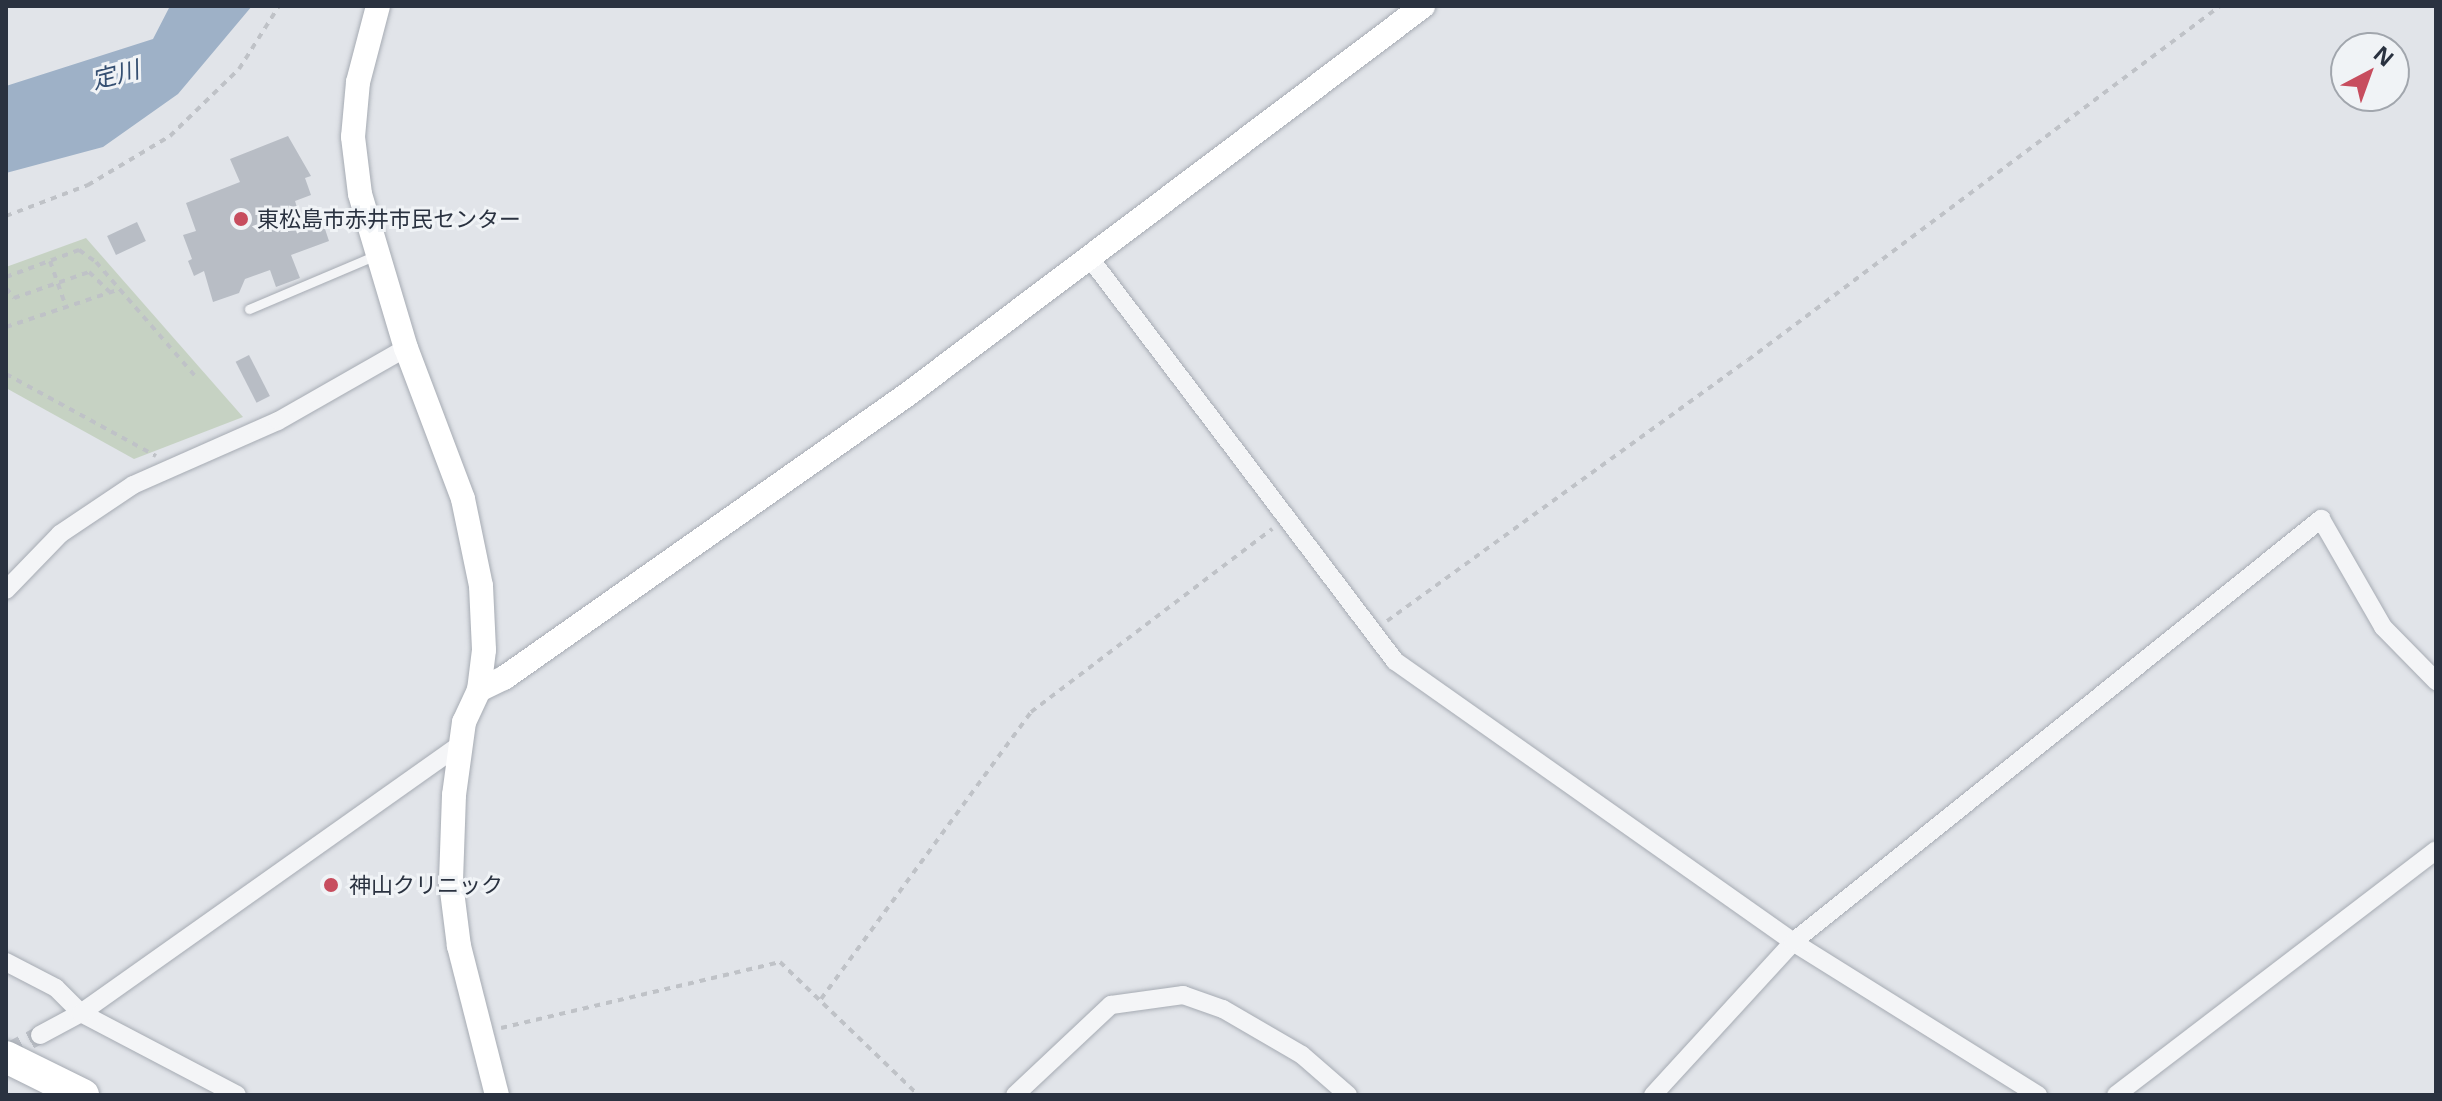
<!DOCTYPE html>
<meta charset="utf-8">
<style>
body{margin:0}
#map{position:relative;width:2442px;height:1101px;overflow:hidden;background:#e1e4e9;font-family:"Noto Sans","Noto Sans JP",sans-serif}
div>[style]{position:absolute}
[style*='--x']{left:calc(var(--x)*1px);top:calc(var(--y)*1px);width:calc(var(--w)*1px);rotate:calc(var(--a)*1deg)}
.green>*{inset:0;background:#c6d2c3}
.water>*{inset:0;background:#9eb1c7}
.building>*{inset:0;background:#b8bdc5;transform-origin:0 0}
.street-tunnel>*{height:18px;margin-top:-9px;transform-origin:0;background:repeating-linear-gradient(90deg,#bcc0c7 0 18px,transparent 0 27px)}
.path>*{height:4px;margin-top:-2px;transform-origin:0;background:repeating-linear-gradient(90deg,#bfc2c7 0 6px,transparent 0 12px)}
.roads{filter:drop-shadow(0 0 2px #a6abb3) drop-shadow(0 0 2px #a6abb3)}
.lane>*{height:9px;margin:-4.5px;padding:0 4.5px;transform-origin:4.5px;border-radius:4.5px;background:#f4f5f7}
.street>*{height:18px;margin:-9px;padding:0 9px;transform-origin:9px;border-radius:9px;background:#f4f5f7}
.secondary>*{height:24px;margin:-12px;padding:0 12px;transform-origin:12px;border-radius:12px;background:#fff}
.highway>*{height:32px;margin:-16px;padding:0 16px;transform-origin:16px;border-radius:16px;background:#fff}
.dots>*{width:22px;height:22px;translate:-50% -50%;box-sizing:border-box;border:4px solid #f0f3f6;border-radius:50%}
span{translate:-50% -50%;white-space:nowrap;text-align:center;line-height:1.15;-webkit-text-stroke:6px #f0f3f6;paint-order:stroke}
.poi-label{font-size:22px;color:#2a3240}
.left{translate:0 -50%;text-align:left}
.water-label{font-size:24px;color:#365072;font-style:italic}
.frame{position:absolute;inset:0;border:8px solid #2a3240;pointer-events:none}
.north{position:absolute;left:2330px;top:32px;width:80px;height:80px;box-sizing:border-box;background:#f0f3f6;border:2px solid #a1a6ad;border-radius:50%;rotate:41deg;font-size:22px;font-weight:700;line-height:32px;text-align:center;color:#2a3240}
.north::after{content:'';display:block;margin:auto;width:28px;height:36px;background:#c74d5e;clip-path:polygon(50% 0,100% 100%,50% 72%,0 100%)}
</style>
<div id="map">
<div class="green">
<i style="clip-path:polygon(86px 238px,243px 417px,134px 459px,6px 388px,6px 267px)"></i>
</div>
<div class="water">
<i style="clip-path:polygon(170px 6px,252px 6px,178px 94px,103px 147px,6px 173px,6px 86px,153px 39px)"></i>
</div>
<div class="building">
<i style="clip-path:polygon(288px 136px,311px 176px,305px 178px,311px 195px,295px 201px,304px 230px,323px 223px,329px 241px,291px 255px,300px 278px,276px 287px,270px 270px,245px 279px,239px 293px,213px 302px,204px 271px,194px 276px,188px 261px,192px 259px,183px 235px,196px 231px,186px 203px,240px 182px,230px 159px)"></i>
<i style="left:137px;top:222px;width:21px;height:33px;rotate:65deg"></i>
<i style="left:249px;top:355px;width:46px;height:15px;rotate:63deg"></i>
</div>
<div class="street-tunnel">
<i style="--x:6;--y:1053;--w:38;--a:-28"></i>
</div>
<div class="path">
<i style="--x:6;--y:216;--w:88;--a:-20.7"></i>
<i style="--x:88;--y:185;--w:96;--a:-30.9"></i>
<i style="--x:170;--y:136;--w:96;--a:-44.2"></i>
<i style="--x:239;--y:69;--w:75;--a:-57.6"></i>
<i style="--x:50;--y:261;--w:49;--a:70.8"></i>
<i style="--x:6;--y:277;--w:78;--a:-20.3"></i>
<i style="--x:79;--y:250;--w:21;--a:35"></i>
<i style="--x:96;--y:262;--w:152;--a:49"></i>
<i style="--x:6;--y:288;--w:13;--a:51"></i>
<i style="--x:14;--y:298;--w:79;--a:-19.1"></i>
<i style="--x:89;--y:272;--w:29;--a:44"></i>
<i style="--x:6;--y:327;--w:120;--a:-18.4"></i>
<i style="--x:6;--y:374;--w:171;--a:28.7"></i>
<i style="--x:1387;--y:621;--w:445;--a:-35.9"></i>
<i style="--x:1748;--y:360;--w:590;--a:-36.87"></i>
<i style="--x:821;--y:999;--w:356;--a:-53.8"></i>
<i style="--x:1031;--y:712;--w:303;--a:-37.2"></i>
<i style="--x:501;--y:1028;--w:287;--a:-13.3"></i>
<i style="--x:780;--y:962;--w:192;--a:43.9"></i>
</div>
<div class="roads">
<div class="lane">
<i style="--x:249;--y:309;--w:138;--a:-23"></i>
</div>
<div class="street">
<i style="--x:1089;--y:257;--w:507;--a:52.86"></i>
<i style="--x:1395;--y:661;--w:487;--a:35.2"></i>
<i style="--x:1793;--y:942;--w:289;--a:32"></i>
<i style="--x:6;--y:590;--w:78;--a:-46"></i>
<i style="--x:60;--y:534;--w:88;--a:-33.9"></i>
<i style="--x:133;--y:485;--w:158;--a:-23.8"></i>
<i style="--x:278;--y:421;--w:147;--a:-29.7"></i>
<i style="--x:6;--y:962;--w:56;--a:27.5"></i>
<i style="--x:56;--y:988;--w:35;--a:45"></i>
<i style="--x:81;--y:1013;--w:176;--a:27.7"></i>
<i style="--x:40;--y:1035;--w:47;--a:-28.2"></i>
<i style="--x:81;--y:1013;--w:466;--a:-35.3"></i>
<i style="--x:1015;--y:1095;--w:132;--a:-43.2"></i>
<i style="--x:1111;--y:1005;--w:73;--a:-7.9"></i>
<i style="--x:1183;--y:995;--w:42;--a:19.3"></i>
<i style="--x:1223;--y:1009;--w:91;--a:30.2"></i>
<i style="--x:1302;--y:1055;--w:61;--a:41"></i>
<i style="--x:1653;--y:1095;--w:207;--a:-47.5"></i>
<i style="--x:1793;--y:942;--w:677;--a:-38.7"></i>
<i style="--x:2321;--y:519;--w:125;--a:60.1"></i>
<i style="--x:2383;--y:627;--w:76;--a:45.5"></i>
<i style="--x:2116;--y:1095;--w:403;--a:-37.4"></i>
</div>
<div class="secondary">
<i style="--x:378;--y:6;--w:79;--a:104.7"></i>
<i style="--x:358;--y:82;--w:55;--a:95.2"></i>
<i style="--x:353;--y:137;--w:57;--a:83"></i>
<i style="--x:360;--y:194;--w:161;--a:73.4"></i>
<i style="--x:406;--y:348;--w:161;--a:69.3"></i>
<i style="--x:463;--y:499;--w:89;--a:78.3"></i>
<i style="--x:481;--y:586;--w:64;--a:87.3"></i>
<i style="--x:484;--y:650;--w:40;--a:97.1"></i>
<i style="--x:479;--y:690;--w:35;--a:115"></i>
<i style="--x:464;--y:722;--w:74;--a:97.8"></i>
<i style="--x:454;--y:795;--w:88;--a:92"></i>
<i style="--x:451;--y:883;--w:64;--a:82.8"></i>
<i style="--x:459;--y:946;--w:154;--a:75.7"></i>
<i style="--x:479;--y:690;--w:28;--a:-26"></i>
<i style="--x:504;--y:678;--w:494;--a:-35.1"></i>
<i style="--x:908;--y:394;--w:645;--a:-36.99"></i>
</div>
<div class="highway">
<i style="--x:6;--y:1057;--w:86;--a:26.3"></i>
</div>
</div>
<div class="dots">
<i style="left:241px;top:219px;background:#c74d5e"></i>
<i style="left:331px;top:885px;background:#c74d5e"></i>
</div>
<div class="poi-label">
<span class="left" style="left:257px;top:219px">東松島市赤井市民センター</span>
<span class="left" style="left:349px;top:885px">神山クリニック</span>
</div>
<div class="water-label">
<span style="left:115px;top:74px;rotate:-15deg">定川</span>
</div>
<div class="frame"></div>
<div class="north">N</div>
</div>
